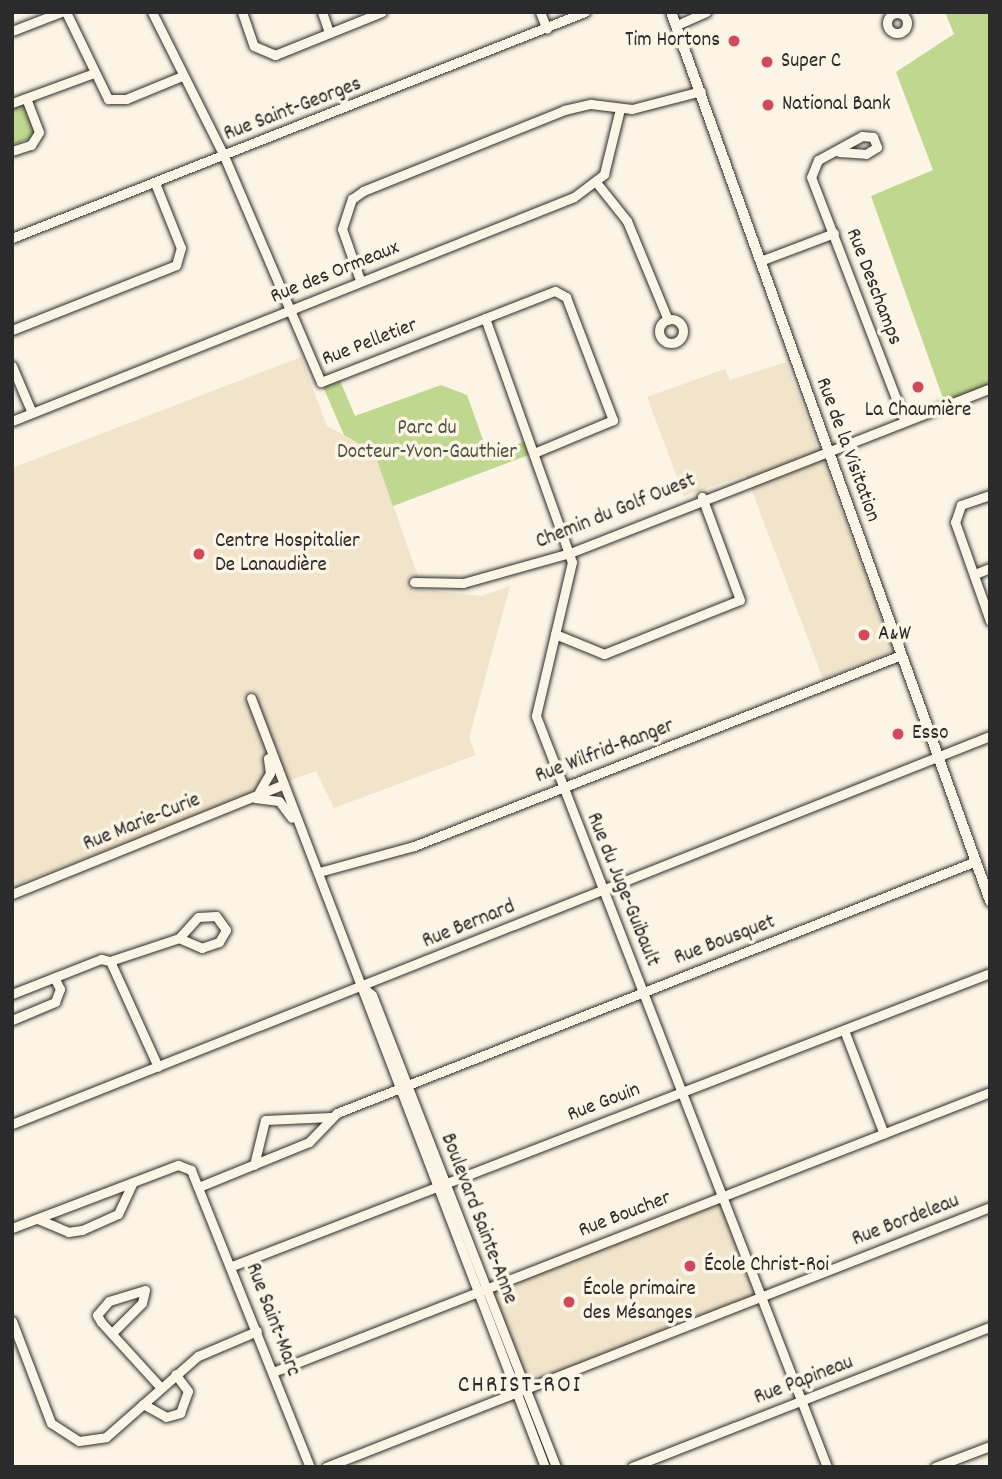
<!DOCTYPE html>
<meta charset="utf-8">
<style>
body{margin:0}
#map{position:relative;width:1002px;height:1479px;overflow:hidden;background:#fcf5e5;font-family:Dekko,sans-serif}
div>[style]{position:absolute}
[style*='--x']{left:calc(var(--x)*1px);top:calc(var(--y)*1px);width:calc(var(--w)*1px);rotate:calc(var(--a)*1deg)}
.built>*{inset:0;background:#f1e4cb;transform-origin:0 0}
.green>*{inset:0;background:#bfd78e}
.roads{filter:drop-shadow(0 0 2px #2b2b2b) drop-shadow(0 0 2px #2b2b2b)}
.minor>*{height:9px;margin:-4.5px;padding:0 4.5px;transform-origin:4.5px;border-radius:4.5px;background:#fcf5e5}
.minor>.ring{margin:-4.5px;padding:0;box-sizing:content-box;background:none;border:9px solid #fcf5e5;border-radius:50%}
.major>*{height:10px;margin:-5px;padding:0 5px;transform-origin:5px;border-radius:5px;background:#fcf5e5}
.dots>*{width:19px;height:19px;translate:-50% -50%;box-sizing:border-box;border:4px solid #fcf5e5;border-radius:50%}
span{translate:-50% -50%;white-space:nowrap;text-align:center;line-height:1.15;-webkit-text-stroke:7px #fcf5e5;paint-order:stroke}
.poi-label{font-size:21px;color:#2b2b2b}
.right{translate:-100% -50%;text-align:right}
.left{translate:0 -50%;text-align:left}
.street-label{font-size:21px;color:#2b2b2b}
.park-label{font-size:21px;color:#505644}
.quarter-label{font-size:24px;color:#2b2b2b;letter-spacing:2px}
.frame{position:absolute;inset:0;border:14px solid #2b2b2b;pointer-events:none}
</style>
<div id="map">
<div class="built">
<i style="clip-path:polygon(301px 357px,327px 426px,374px 451px,418px 576px,415px 589px,481px 596px,510px 586px,469px 738px,476px 755px,334px 808px,316px 771px,12px 886px,12px 468px)"></i>
<i style="clip-path:polygon(786px 362px,894px 651px,823px 679px,746px 475px,684px 496px,647px 397px,725px 369px,730px 380px)"></i>
<i style="left:722px;top:1196px;width:107px;height:254px;rotate:69deg"></i>
</div>
<div class="green">
<i style="clip-path:polygon(945px 12px,990px 12px,990px 388px,945px 404px,871px 196px,933px 170px,896px 72px,954px 34px)"></i>
<i style="clip-path:polygon(24px 101px,38px 135px,12px 145px,12px 106px)"></i>
<i style="clip-path:polygon(338px 376px,355px 416px,441px 385px,467px 395px,488px 454px,529px 440px,534px 453px,393px 506px,374px 452px,344px 435px,321px 382px)"></i>
</div>
<div class="roads">
<div class="minor">
<i style="--x:66;--y:12;--w:97;--a:64.2"></i>
<i style="--x:108;--y:99;--w:18;--a:0"></i>
<i style="--x:126;--y:99;--w:61;--a:-22.3"></i>
<i style="--x:152;--y:12;--w:161;--a:63.4"></i>
<i style="--x:224;--y:156;--w:246;--a:66.8"></i>
<i style="--x:321;--y:382;--w:251;--a:-21.3"></i>
<i style="--x:555;--y:291;--w:13;--a:29"></i>
<i style="--x:566;--y:297;--w:132;--a:69.1"></i>
<i style="--x:613;--y:420;--w:86;--a:157.3"></i>
<i style="--x:242;--y:12;--w:36;--a:71"></i>
<i style="--x:254;--y:46;--w:23;--a:23"></i>
<i style="--x:275;--y:55;--w:115;--a:-21.9"></i>
<i style="--x:322;--y:12;--w:21;--a:71"></i>
<i style="--x:540;--y:12;--w:18;--a:68"></i>
<i class="ring" style="left:887px;top:13px;width:11px;height:11px"></i>
<i style="--x:677;--y:25;--w:32;--a:-24"></i>
<i style="--x:12;--y:31;--w:53;--a:-21.2"></i>
<i style="--x:12;--y:103;--w:87;--a:-20.1"></i>
<i style="--x:12;--y:151;--w:20;--a:-18"></i>
<i style="--x:31;--y:145;--w:15;--a:-58"></i>
<i style="--x:39;--y:132;--w:36;--a:-111"></i>
<i style="--x:839;--y:152;--w:27;--a:4"></i>
<i style="--x:866;--y:154;--w:13;--a:-32"></i>
<i style="--x:877;--y:147;--w:11;--a:-112"></i>
<i style="--x:873;--y:137;--w:11;--a:-175"></i>
<i style="--x:862;--y:136;--w:50;--a:151.4"></i>
<i style="--x:818;--y:160;--w:18;--a:112"></i>
<i style="--x:811;--y:177;--w:259;--a:69"></i>
<i style="--x:596;--y:182;--w:50;--a:51.5"></i>
<i style="--x:627;--y:221;--w:107;--a:67.5"></i>
<i style="--x:12;--y:238;--w:616;--a:-21.53"></i>
<i style="--x:760;--y:261;--w:79;--a:-20.7"></i>
<i style="--x:360;--y:280;--w:54;--a:-109.4"></i>
<i style="--x:342;--y:229;--w:32;--a:-72"></i>
<i style="--x:352;--y:199;--w:14;--a:-36"></i>
<i style="--x:363;--y:191;--w:217;--a:-21.9"></i>
<i style="--x:564;--y:110;--w:28;--a:-13"></i>
<i style="--x:591;--y:104;--w:41;--a:7"></i>
<i style="--x:632;--y:109;--w:71;--a:-14.6"></i>
<i style="--x:485;--y:318;--w:259;--a:70.4"></i>
<i style="--x:572;--y:562;--w:158;--a:103.2"></i>
<i style="--x:536;--y:716;--w:805;--a:68.82"></i>
<i class="ring" style="left:659px;top:319px;width:15px;height:15px"></i>
<i style="--x:12;--y:330;--w:176;--a:-21.6"></i>
<i style="--x:176;--y:265;--w:18;--a:-74"></i>
<i style="--x:181;--y:248;--w:70;--a:-111.8"></i>
<i style="--x:12;--y:366;--w:51;--a:66.9"></i>
<i style="--x:12;--y:421;--w:605;--a:-21.73"></i>
<i style="--x:574;--y:197;--w:38;--a:-37"></i>
<i style="--x:604;--y:174;--w:67;--a:-76.2"></i>
<i style="--x:990;--y:495;--w:31;--a:161"></i>
<i style="--x:961;--y:505;--w:18;--a:109"></i>
<i style="--x:955;--y:522;--w:105;--a:70.5"></i>
<i style="--x:975;--y:574;--w:16;--a:-22"></i>
<i style="--x:414;--y:582;--w:49;--a:1.2"></i>
<i style="--x:463;--y:583;--w:111;--a:-15.7"></i>
<i style="--x:570;--y:553;--w:451;--a:-21.4"></i>
<i style="--x:555;--y:634;--w:53;--a:22.2"></i>
<i style="--x:604;--y:654;--w:146;--a:-21.7"></i>
<i style="--x:740;--y:600;--w:110;--a:-110.3"></i>
<i style="--x:251;--y:698;--w:823;--a:69.08"></i>
<i style="--x:259;--y:792;--w:22;--a:-60"></i>
<i style="--x:270;--y:773;--w:15;--a:-98"></i>
<i style="--x:255;--y:798;--w:24;--a:7"></i>
<i style="--x:279;--y:801;--w:21;--a:53"></i>
<i style="--x:319;--y:872;--w:98;--a:-15.3"></i>
<i style="--x:414;--y:846;--w:523;--a:-21.41"></i>
<i style="--x:12;--y:894;--w:293;--a:-22"></i>
<i style="--x:216;--y:916;--w:17;--a:54"></i>
<i style="--x:226;--y:930;--w:14;--a:120"></i>
<i style="--x:219;--y:942;--w:18;--a:161"></i>
<i style="--x:202;--y:948;--w:25;--a:-157"></i>
<i style="--x:179;--y:938;--w:28;--a:-48"></i>
<i style="--x:198;--y:917;--w:18;--a:-3"></i>
<i style="--x:110;--y:961;--w:116;--a:65.6"></i>
<i style="--x:110;--y:961;--w:73;--a:-18.4"></i>
<i style="--x:363;--y:987;--w:12;--a:42"></i>
<i style="--x:372;--y:995;--w:507;--a:68.7"></i>
<i style="--x:12;--y:994;--w:96;--a:-21.5"></i>
<i style="--x:101;--y:959;--w:9;--a:13"></i>
<i style="--x:12;--y:1020;--w:47;--a:-22.7"></i>
<i style="--x:55;--y:1002;--w:14;--a:-69"></i>
<i style="--x:60;--y:989;--w:13;--a:-117"></i>
<i style="--x:844;--y:1030;--w:111;--a:69"></i>
<i style="--x:12;--y:1124;--w:1052;--a:-21.64"></i>
<i style="--x:254;--y:1165;--w:46;--a:-76.3"></i>
<i style="--x:265;--y:1120;--w:66;--a:-2.6"></i>
<i style="--x:201;--y:1186;--w:117;--a:-22.2"></i>
<i style="--x:309;--y:1142;--w:40;--a:-46"></i>
<i style="--x:337;--y:1113;--w:687;--a:-21.52"></i>
<i style="--x:38;--y:1219;--w:33;--a:23"></i>
<i style="--x:68;--y:1232;--w:14;--a:-8"></i>
<i style="--x:82;--y:1230;--w:39;--a:-24"></i>
<i style="--x:118;--y:1214;--w:35;--a:-65"></i>
<i style="--x:12;--y:1228;--w:178;--a:-20.8"></i>
<i style="--x:178;--y:1165;--w:14;--a:21"></i>
<i style="--x:191;--y:1170;--w:320;--a:68.2"></i>
<i style="--x:232;--y:1266;--w:813;--a:-21.13"></i>
<i style="--x:12;--y:1321;--w:109;--a:69.1"></i>
<i style="--x:51;--y:1423;--w:33;--a:33"></i>
<i style="--x:79;--y:1441;--w:27;--a:-8"></i>
<i style="--x:106;--y:1437;--w:123;--a:-41.4"></i>
<i style="--x:198;--y:1356;--w:64;--a:-23"></i>
<i style="--x:112;--y:1333;--w:42;--a:-45"></i>
<i style="--x:142;--y:1303;--w:13;--a:-77"></i>
<i style="--x:145;--y:1290;--w:38;--a:163"></i>
<i style="--x:109;--y:1301;--w:18;--a:131"></i>
<i style="--x:97;--y:1315;--w:8;--a:60"></i>
<i style="--x:101;--y:1322;--w:89;--a:47.7"></i>
<i style="--x:273;--y:1372;--w:770;--a:-21.33"></i>
<i style="--x:143;--y:1404;--w:26;--a:29"></i>
<i style="--x:166;--y:1417;--w:15;--a:-16"></i>
<i style="--x:180;--y:1413;--w:23;--a:-70"></i>
<i style="--x:188;--y:1391;--w:21;--a:-127"></i>
<i style="--x:326;--y:1467;--w:713;--a:-21.38"></i>
<i style="--x:632;--y:1467;--w:384;--a:-21.4"></i>
<i style="--x:935;--y:1467;--w:59;--a:-20.9"></i>
</div>
<div class="major">
<i style="--x:671;--y:12;--w:945;--a:70.26"></i>
</div>
</div>
<div class="dots">
<i style="left:734px;top:41px;background:#d1495b"></i>
<i style="left:767px;top:62px;background:#d1495b"></i>
<i style="left:768px;top:105px;background:#d1495b"></i>
<i style="left:918px;top:387px;background:#d1495b"></i>
<i style="left:199px;top:554px;background:#d1495b"></i>
<i style="left:864px;top:635px;background:#d1495b"></i>
<i style="left:898px;top:734px;background:#d1495b"></i>
<i style="left:690px;top:1266px;background:#d1495b"></i>
<i style="left:569px;top:1302px;background:#d1495b"></i>
</div>
<div class="poi-label">
<span class="right" style="left:720px;top:41px">Tim Hortons</span>
<span class="left" style="left:781px;top:62px">Super C</span>
<span class="left" style="left:782px;top:105px">National Bank</span>
<span style="left:918px;top:411px">La Chaumière</span>
<span class="left" style="left:215px;top:554px">Centre Hospitalier<br>De Lanaudière</span>
<span class="left" style="left:878px;top:635px">A&amp;W</span>
<span class="left" style="left:912px;top:734px">Esso</span>
<span class="left" style="left:704px;top:1266px">École Christ-Roi</span>
<span class="left" style="left:583px;top:1302px">École primaire<br>des Mésanges</span>
</div>
<div class="street-label">
<span style="left:293px;top:110px;rotate:-21deg">Rue Saint-Georges</span>
<span style="left:335px;top:273px;rotate:-22deg">Rue des Ormeaux</span>
<span style="left:873px;top:287px;rotate:69deg">Rue Deschamps</span>
<span style="left:370px;top:343px;rotate:-21deg">Rue Pelletier</span>
<span style="left:847px;top:450px;rotate:70deg">Rue de la Visitation</span>
<span style="left:616px;top:512px;rotate:-22deg">Chemin du Golf Ouest</span>
<span style="left:605px;top:752px;rotate:-21deg">Rue Wilfrid-Ranger</span>
<span style="left:142px;top:823px;rotate:-22deg">Rue Marie-Curie</span>
<span style="left:622px;top:890px;rotate:68deg">Rue du Juge-Guibault</span>
<span style="left:469px;top:925px;rotate:-22deg">Rue Bernard</span>
<span style="left:725px;top:941px;rotate:-21deg">Rue Bousquet</span>
<span style="left:604px;top:1103px;rotate:-21deg">Rue Gouin</span>
<span style="left:625px;top:1215px;rotate:-21deg">Rue Boucher</span>
<span style="left:478px;top:1219px;rotate:69deg">Boulevard Sainte-Anne</span>
<span style="left:906px;top:1221px;rotate:-21deg">Rue Bordeleau</span>
<span style="left:272px;top:1320px;rotate:69deg">Rue Saint-Marc</span>
<span style="left:804px;top:1381px;rotate:-21deg">Rue Papineau</span>
</div>
<div class="park-label">
<span style="left:427px;top:441px">Parc du<br>Docteur-Yvon-Gauthier</span>
</div>
<div class="quarter-label">
<span style="left:520px;top:1387px">CHRIST-ROI</span>
</div>
<div class="frame"></div>
</div>
